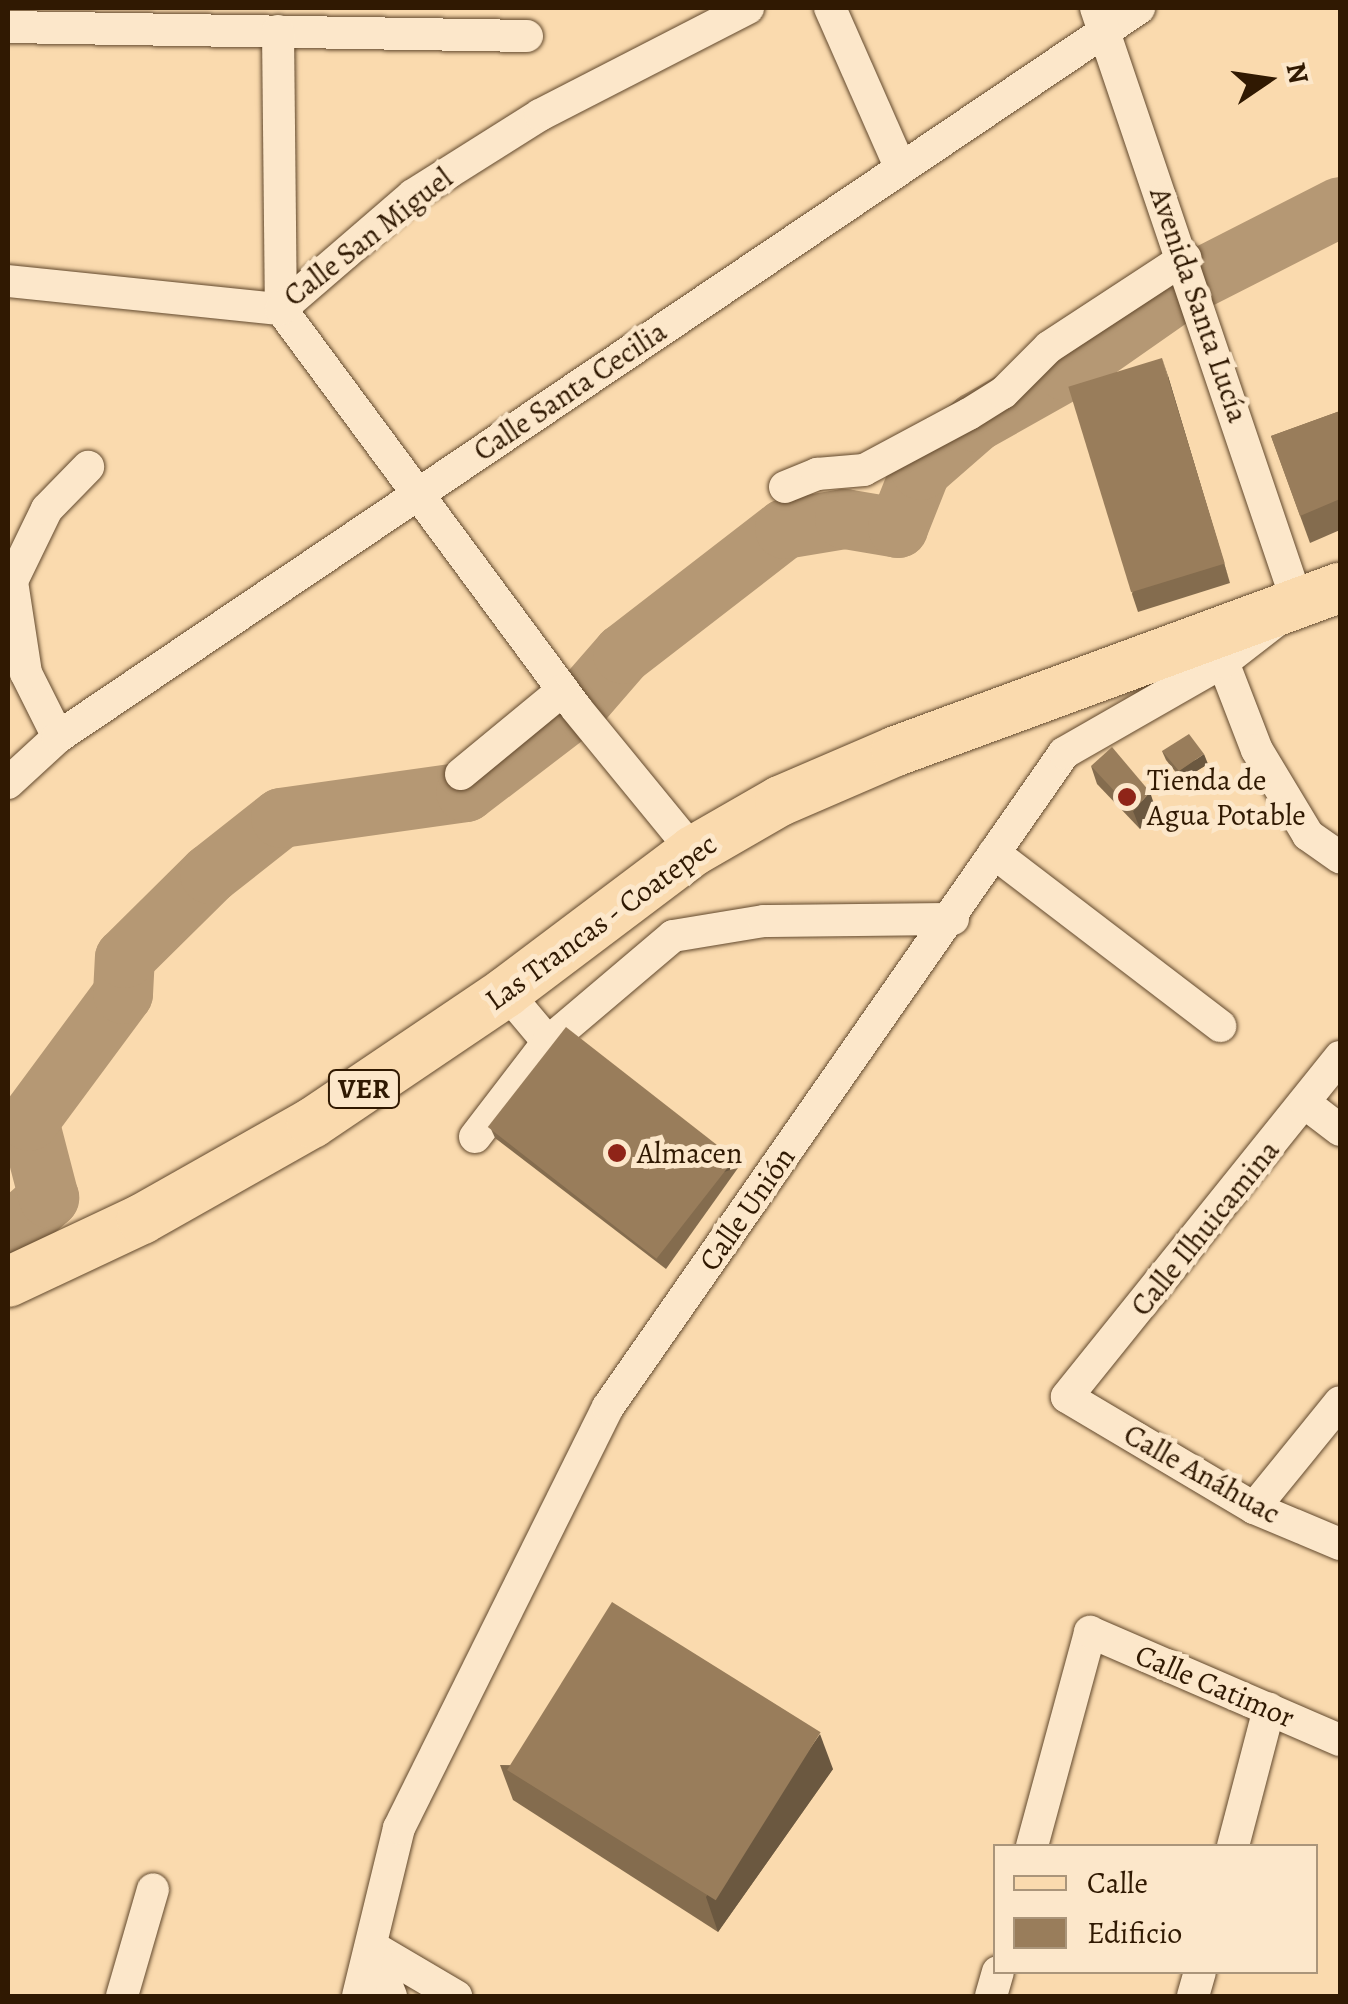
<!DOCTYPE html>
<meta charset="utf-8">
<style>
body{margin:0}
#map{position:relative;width:1348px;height:2004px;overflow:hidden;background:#fadaae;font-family:Alegreya,serif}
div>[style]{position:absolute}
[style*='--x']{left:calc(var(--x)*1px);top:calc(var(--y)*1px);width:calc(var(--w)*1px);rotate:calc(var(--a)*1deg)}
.river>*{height:60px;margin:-30px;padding:0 30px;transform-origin:30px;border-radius:30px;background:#b59874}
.roads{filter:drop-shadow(0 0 2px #62492d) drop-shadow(0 0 2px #62492d)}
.minor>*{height:32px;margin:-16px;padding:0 16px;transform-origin:16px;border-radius:16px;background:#fce7ca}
.primary>*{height:50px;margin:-25px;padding:0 25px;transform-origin:25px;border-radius:25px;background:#fadaae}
.wall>*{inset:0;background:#846c4e}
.shaded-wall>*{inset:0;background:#6b5840;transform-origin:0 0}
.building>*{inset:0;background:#997d5b;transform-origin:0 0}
.dots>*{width:28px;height:28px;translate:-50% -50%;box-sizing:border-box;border:5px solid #fce7ca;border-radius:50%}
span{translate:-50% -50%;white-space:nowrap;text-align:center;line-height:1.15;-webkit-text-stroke:10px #fce7ca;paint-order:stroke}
.shield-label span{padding:2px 8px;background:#fce7ca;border:2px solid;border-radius:8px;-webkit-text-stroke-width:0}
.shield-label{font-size:28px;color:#301902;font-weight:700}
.street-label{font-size:30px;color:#301902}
.poi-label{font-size:30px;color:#301902}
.left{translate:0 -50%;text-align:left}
.frame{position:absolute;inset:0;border:10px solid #301902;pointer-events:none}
.legend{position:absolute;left:993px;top:1844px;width:325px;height:130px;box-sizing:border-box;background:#fce7ca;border:2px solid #aa957a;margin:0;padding:12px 18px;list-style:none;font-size:30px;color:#301902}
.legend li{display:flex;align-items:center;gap:20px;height:50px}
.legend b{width:50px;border:2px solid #aa957a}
.north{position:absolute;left:1218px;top:30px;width:100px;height:100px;-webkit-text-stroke:8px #fce7ca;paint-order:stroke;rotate:77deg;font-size:28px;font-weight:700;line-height:40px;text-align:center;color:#301902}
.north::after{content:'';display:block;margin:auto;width:35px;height:45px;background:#301902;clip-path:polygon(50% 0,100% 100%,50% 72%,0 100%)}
</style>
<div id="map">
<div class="river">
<i style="--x:8;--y:1234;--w:55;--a:-41.3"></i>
<i style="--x:49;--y:1198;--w:80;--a:-104.6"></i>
<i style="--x:29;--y:1121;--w:158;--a:-53.5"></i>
<i style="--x:123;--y:994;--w:36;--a:-87"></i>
<i style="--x:125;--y:958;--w:120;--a:-44.7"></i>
<i style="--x:210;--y:874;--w:90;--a:-38.3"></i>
<i style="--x:281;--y:818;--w:187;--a:-8"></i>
<i style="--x:466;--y:792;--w:138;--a:-37.4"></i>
<i style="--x:576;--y:708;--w:72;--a:-49"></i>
<i style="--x:623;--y:654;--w:205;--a:-37.7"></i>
<i style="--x:785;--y:529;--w:61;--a:-9.5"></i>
<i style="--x:845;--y:519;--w:54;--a:9.6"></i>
<i style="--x:898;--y:528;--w:62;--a:-68.4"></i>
<i style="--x:921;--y:470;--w:73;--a:-41.1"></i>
<i style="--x:976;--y:422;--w:103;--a:-29.5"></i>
<i style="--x:1066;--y:371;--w:155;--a:-35"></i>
<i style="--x:1193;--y:282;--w:165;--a:-27"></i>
</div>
<div class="roads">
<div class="minor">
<i style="--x:830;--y:8;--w:174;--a:66.2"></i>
<i style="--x:8;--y:27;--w:519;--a:0.99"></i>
<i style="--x:278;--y:31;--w:278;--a:89.4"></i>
<i style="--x:281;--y:309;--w:496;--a:53.5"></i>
<i style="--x:576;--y:708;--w:185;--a:50.7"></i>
<i style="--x:8;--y:281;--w:274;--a:5.9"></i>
<i style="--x:281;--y:309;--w:174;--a:-40.8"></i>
<i style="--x:413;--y:195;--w:150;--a:-32.2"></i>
<i style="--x:540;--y:115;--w:234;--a:-27.2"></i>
<i style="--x:785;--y:487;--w:35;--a:-22"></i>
<i style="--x:817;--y:474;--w:47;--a:-4.9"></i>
<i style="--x:864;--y:470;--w:119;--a:-28.1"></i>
<i style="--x:969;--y:414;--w:40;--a:-32"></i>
<i style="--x:1003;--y:393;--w:65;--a:-45"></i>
<i style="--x:1049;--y:347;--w:163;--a:-33.2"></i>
<i style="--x:1223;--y:662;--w:94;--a:68.9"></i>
<i style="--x:1257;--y:750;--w:99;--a:59"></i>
<i style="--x:1308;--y:835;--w:39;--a:35"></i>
<i style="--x:58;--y:737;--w:72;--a:-116.6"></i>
<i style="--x:26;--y:673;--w:93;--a:-98.7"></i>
<i style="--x:12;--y:581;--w:80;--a:-64.1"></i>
<i style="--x:47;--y:509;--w:59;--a:-45.7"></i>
<i style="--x:461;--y:774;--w:132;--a:-39.5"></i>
<i style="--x:8;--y:783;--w:68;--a:-42.6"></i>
<i style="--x:58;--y:737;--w:1304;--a:-33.99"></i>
<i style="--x:994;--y:853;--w:285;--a:37.4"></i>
<i style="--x:506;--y:992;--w:65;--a:50"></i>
<i style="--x:1340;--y:1057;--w:436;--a:128.8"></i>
<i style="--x:1067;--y:1397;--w:217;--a:30.7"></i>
<i style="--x:1254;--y:1508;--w:93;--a:22.7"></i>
<i style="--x:1306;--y:1104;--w:43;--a:37.4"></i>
<i style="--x:475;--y:1137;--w:120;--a:-52.5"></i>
<i style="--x:548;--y:1042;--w:164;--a:-40.3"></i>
<i style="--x:673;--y:936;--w:92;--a:-9.4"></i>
<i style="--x:764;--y:921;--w:189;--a:-0.6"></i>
<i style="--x:1254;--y:1508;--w:136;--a:-50.9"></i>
<i style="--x:1032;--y:1846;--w:222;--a:-74.8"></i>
<i style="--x:1090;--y:1632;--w:272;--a:23.4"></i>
<i style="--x:1233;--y:1846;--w:142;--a:-75.3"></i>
<i style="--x:371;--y:1946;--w:99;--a:30.5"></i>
<i style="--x:371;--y:1946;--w:54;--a:68.2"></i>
<i style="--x:122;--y:1996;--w:111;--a:-73.8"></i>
<i style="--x:358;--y:1996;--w:173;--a:-76.3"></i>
<i style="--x:399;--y:1828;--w:470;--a:-63.6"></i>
<i style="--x:608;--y:1407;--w:797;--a:-55.11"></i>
<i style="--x:1064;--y:753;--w:183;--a:-29.8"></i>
<i style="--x:1223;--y:662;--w:95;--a:-37.7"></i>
<i style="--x:1298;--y:604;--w:629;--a:-108.72"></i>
<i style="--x:991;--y:1996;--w:25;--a:-74"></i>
<i style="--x:1193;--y:1996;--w:25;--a:-74"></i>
</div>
<div class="primary">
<i style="--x:8;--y:1282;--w:148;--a:-25.2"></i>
<i style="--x:142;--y:1219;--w:195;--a:-29.5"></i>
<i style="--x:312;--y:1123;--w:234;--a:-34"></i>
<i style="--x:506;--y:992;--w:234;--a:-37"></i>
<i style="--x:693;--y:851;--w:100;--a:-29.9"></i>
<i style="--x:780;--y:801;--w:126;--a:-23.3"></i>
<i style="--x:896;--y:751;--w:473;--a:-20.2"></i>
</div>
</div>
<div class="wall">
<i style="clip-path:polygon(1168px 376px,1230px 583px,1138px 612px,1132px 594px)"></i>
<i style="clip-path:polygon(1340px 411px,1340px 530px,1310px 543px,1271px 436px)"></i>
<i style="clip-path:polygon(1162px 751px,1208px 764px,1182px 780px,1166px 760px)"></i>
<i style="clip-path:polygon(1091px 766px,1156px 810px,1140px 829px,1097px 784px)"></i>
<i style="clip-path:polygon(491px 1129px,738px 1168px,666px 1269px,495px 1138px)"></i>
<i style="clip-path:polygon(500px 1765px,833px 1769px,718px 1932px,513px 1800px)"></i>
</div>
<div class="shaded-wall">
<i style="clip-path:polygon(1162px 358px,1168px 376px,1230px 583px,1224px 564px)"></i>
<i style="clip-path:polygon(1204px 754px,1208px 764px,1182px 780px,1179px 771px)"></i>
<i style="clip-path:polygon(1150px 792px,1156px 810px,1140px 829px,1133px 811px)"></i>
<i style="left:735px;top:1159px;width:9px;height:124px;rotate:72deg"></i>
<i style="clip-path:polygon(820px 1734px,833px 1769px,718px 1932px,706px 1897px)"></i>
</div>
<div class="building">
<i style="left:1162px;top:358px;width:215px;height:98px;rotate:73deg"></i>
<i style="clip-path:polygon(1340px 411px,1340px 499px,1300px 516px,1271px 436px)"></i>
<i style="clip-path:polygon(1189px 734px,1204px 754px,1179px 771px,1162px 751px)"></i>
<i style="clip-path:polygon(1112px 747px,1150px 792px,1133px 811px,1091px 766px)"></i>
<i style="left:566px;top:1027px;width:214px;height:127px;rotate:38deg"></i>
<i style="left:612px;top:1602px;width:246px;height:198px;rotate:32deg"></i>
</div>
<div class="dots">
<i style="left:1127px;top:797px;background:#8f2418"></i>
<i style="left:617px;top:1153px;background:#8f2418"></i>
</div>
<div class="shield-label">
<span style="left:364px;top:1089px">VER</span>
</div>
<div class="street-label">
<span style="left:368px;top:237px;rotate:-38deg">Calle San Miguel</span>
<span style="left:1199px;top:305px;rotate:71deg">Avenida Santa Lucía</span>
<span style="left:570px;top:391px;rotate:-34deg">Calle Santa Cecilia</span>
<span style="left:601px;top:922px;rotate:-36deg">Las Trancas - Coatepec</span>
<span style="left:747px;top:1209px;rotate:-55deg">Calle Unión</span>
<span style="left:1205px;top:1228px;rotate:-51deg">Calle Ilhuicamina</span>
<span style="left:1202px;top:1474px;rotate:29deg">Calle Anáhuac</span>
<span style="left:1215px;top:1686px;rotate:23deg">Calle Catimor</span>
</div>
<div class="poi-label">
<span class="left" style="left:1147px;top:797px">Tienda de<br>Agua Potable</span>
<span class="left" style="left:637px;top:1153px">Almacen</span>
</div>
<div class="frame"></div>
<ul class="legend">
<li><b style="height:12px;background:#fadaae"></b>Calle</li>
<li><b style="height:28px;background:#997d5b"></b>Edificio</li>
</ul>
<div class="north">N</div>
</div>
